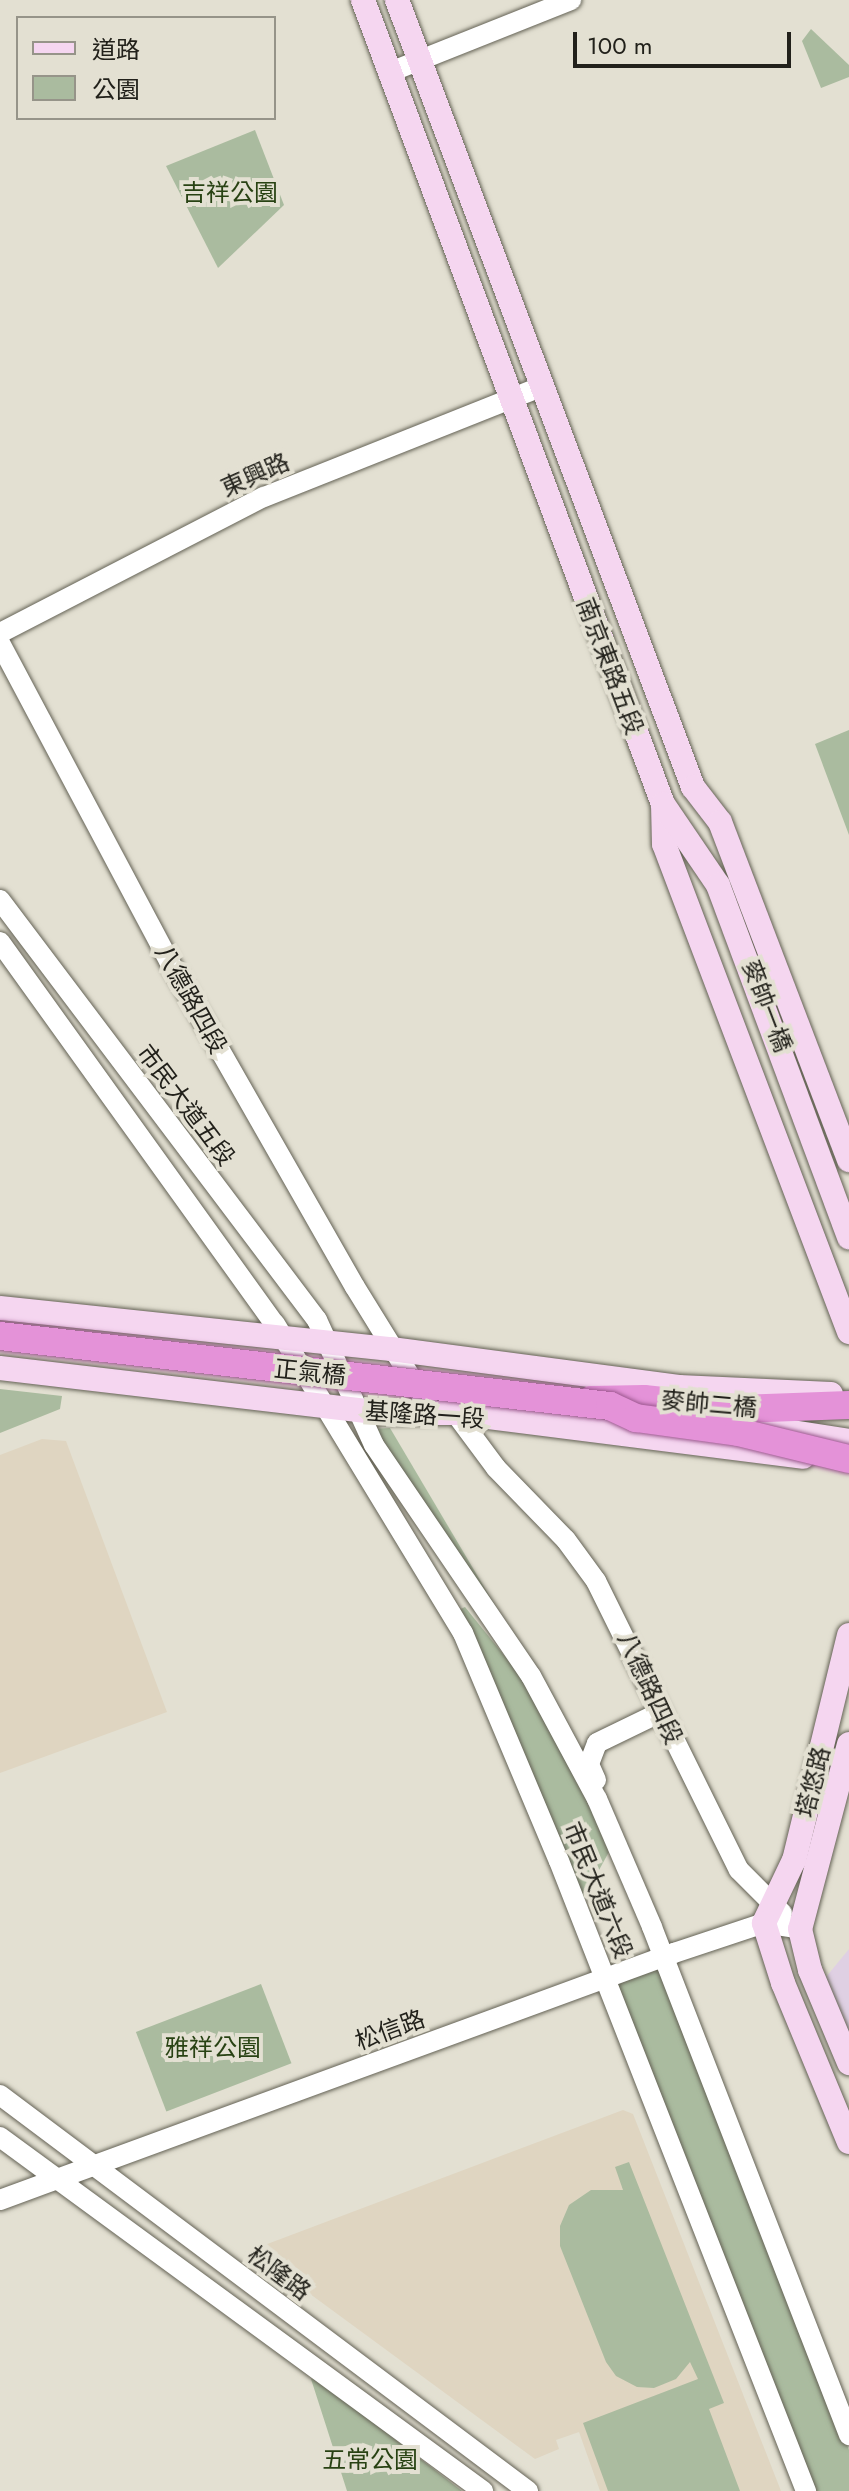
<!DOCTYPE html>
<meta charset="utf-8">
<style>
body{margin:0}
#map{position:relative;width:849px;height:2491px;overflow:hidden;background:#e3e0d2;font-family:Jost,"Noto Sans TC",sans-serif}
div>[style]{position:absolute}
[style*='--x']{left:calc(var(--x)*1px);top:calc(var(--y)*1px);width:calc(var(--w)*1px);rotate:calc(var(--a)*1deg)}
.commercial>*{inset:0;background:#dfd0e3}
.education>*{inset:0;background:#dfd5c1}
.green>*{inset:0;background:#aabb9f;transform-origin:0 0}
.roads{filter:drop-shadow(0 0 2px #646255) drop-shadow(0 0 2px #646255)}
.tertiary>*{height:20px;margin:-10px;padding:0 10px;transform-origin:10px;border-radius:10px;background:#fff}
.secondary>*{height:24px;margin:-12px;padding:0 12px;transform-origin:12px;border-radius:12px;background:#f5d6f0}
.trunk>*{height:28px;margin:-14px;padding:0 14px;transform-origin:14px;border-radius:14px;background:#e492d8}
.bridges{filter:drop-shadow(0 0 2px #9c588f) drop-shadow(0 0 2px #9c588f)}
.trunk-bridge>*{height:28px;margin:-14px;padding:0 14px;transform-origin:14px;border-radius:14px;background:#e492d8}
span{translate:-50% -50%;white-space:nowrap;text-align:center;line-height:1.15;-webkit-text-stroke:8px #e3e0d2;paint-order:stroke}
.park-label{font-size:24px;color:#284213}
.street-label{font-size:24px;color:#22211b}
.legend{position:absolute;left:16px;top:16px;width:260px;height:104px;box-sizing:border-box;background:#e3e0d2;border:2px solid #969489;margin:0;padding:10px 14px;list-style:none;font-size:24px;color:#22211b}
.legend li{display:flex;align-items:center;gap:16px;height:40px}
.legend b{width:40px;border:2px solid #969489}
.scale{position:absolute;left:573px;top:32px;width:218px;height:36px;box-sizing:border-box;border:4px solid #22211b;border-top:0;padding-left:10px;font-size:24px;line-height:28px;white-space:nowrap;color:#22211b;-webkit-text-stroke:6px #e3e0d2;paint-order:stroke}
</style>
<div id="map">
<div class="commercial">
<i style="clip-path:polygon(849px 1949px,849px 2032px,826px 1977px)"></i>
</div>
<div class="education">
<i style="clip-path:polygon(42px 1439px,66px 1441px,167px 1712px,0 1773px,0 1455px)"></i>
<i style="clip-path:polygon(623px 2110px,633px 2114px,781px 2491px,600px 2491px,579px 2432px,556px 2440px,559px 2449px,535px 2459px,257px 2255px,262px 2246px)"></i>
</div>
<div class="green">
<i style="clip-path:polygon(811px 29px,849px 65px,849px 77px,821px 88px,802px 41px)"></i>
<i style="clip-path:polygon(255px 130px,284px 205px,218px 268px,166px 166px)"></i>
<i style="clip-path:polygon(849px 730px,849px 835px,815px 744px)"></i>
<i style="clip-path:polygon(0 1389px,62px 1396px,60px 1409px,0 1433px)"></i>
<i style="clip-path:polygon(390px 1428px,571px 1734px,369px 1429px)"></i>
<i style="clip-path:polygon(465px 1607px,519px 1674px,583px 1788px,610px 1850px,581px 1903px,456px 1611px)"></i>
<i style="clip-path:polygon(664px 1965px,849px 2450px,849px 2491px,809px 2491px,614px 1982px)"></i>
<i style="left:261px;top:1984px;width:85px;height:134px;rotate:69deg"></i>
<i style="clip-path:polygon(629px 2162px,724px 2403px,709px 2409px,740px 2491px,608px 2491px,583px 2423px,698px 2379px,690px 2362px,676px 2379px,654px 2388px,637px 2387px,616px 2376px,606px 2362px,560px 2246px,560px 2226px,569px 2205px,591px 2190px,623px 2190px,615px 2167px)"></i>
<i style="clip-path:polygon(316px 2376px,357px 2410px,462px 2491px,347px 2491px,311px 2379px)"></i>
</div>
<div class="roads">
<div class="tertiary">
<i style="--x:390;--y:72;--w:195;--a:-21.7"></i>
<i style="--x:0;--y:633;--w:297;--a:-27.3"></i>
<i style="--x:264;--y:497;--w:298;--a:-21.7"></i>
<i style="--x:0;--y:643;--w:360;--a:62"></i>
<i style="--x:169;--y:961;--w:375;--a:60.3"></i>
<i style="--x:355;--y:1287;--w:150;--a:58.3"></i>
<i style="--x:0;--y:900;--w:526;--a:52.96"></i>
<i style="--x:317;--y:1320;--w:137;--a:65.5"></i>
<i style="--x:374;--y:1445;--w:279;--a:55.8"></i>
<i style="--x:531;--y:1676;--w:140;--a:61.8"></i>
<i style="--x:597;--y:1799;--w:139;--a:66.7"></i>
<i style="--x:652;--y:1927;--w:545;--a:68.8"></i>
<i style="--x:0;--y:942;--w:471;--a:54.3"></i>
<i style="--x:275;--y:1324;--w:362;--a:58.7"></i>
<i style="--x:463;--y:1633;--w:247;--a:67.2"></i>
<i style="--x:559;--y:1861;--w:677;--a:68.59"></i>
<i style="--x:450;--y:1406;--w:77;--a:53.4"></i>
<i style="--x:496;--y:1468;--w:100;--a:45.8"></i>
<i style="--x:566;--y:1540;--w:51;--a:53.8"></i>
<i style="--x:596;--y:1581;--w:322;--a:63.7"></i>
<i style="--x:739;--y:1870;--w:61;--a:45"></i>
<i style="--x:596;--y:1780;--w:17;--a:-114"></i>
<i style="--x:589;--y:1764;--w:22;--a:-69"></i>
<i style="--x:597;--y:1743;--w:71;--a:-25.8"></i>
<i style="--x:0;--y:2095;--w:660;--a:36.87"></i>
<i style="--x:0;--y:2137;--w:599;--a:36.24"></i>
<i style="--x:0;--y:2200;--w:718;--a:-20.13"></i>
<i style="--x:674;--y:1953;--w:95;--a:-18.4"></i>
<i style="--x:764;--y:1923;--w:36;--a:9"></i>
</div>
<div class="secondary">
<i style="--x:363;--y:0;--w:858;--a:69.54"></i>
<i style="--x:663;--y:804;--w:40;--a:88.6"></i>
<i style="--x:664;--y:844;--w:522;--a:69.24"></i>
<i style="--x:397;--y:0;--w:841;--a:69.39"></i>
<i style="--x:693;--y:787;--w:44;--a:52.4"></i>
<i style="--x:720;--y:822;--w:362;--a:69.1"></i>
<i style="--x:663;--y:804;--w:98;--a:55.8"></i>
<i style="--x:718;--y:885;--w:376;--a:69.6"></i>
<i style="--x:0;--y:1308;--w:393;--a:6"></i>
<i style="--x:391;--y:1349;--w:290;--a:7.5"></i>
<i style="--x:679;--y:1387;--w:152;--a:2.6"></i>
<i style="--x:0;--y:1368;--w:386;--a:6.7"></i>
<i style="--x:383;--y:1413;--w:74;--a:0"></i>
<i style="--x:457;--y:1413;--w:349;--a:7.2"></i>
<i style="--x:760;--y:1427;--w:90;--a:8.9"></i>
<i style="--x:849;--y:1635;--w:232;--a:103.7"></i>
<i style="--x:794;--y:1860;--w:70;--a:115.5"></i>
<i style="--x:764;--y:1923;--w:63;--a:72.4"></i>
<i style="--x:783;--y:1983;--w:172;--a:67.5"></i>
<i style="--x:849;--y:1744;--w:191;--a:104.8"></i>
<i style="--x:800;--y:1929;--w:42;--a:76.3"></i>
<i style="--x:810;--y:1970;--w:101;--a:67.2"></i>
</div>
<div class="trunk">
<i style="--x:591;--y:1400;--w:53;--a:-1.1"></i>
<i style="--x:644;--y:1399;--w:96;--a:6"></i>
<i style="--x:739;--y:1409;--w:110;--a:-2.1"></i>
</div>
</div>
<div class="bridges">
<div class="trunk-bridge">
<i style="--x:0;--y:1336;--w:614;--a:6.55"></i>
<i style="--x:610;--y:1406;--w:29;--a:25"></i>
<i style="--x:636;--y:1418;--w:103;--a:7.8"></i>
<i style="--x:738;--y:1432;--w:114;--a:13.7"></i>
</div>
</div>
<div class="park-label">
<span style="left:230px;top:193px">吉祥公園</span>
<span style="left:213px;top:2048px">雅祥公園</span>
<span style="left:370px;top:2460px">五常公園</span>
</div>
<div class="street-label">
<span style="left:255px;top:475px;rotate:-24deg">東興路</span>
<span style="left:610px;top:666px;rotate:69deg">南京東路五段</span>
<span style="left:191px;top:999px;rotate:61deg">八德路四段</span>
<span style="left:767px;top:1006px;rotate:69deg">麥帥一橋</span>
<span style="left:186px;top:1105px;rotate:53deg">市民大道五段</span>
<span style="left:310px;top:1372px;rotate:6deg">正氣橋</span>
<span style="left:709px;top:1404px;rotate:5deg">麥帥二橋</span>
<span style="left:425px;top:1415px;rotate:4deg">基隆路一段</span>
<span style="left:650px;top:1688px;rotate:65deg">八德路四段</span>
<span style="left:813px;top:1782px;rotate:-76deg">塔悠路</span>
<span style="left:598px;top:1890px;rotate:68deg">市民大道六段</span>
<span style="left:390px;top:2030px;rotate:-20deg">松信路</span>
<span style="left:279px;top:2273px;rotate:37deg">松隆路</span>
</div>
<ul class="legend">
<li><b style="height:10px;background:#f5d6f0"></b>道路</li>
<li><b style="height:22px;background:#aabb9f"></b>公園</li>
</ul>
<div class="scale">100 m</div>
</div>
